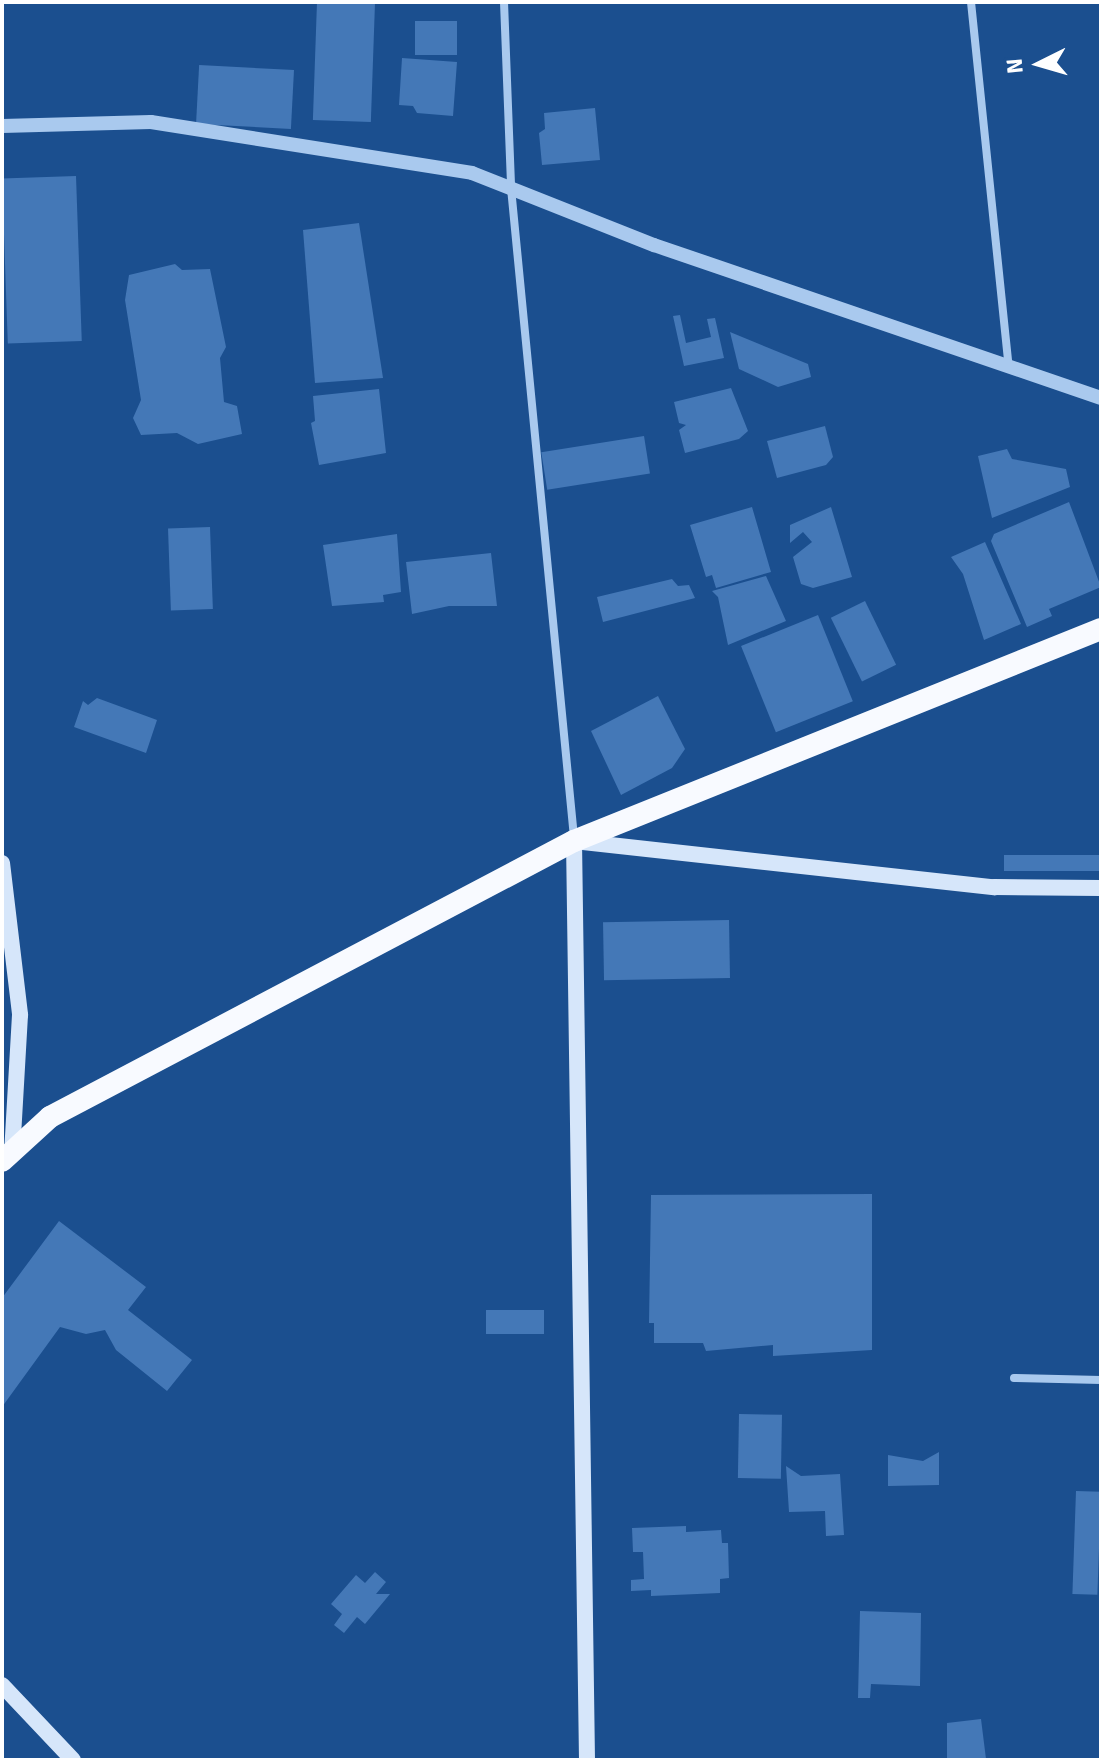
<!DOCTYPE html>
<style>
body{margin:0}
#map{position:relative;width:1103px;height:1762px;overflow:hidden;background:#1b4f8f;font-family:Signika,sans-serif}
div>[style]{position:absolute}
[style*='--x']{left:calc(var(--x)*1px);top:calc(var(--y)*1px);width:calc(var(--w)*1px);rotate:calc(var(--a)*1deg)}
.building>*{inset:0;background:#4478b7;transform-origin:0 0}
.minor>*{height:8px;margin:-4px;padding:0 4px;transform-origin:4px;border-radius:4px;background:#a9c9ee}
.tertiary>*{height:14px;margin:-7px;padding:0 7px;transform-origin:7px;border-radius:7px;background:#a9c9ee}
.secondary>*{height:16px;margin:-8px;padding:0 8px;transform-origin:8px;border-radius:8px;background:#d6e6fa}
.trunk>*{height:22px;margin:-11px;padding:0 11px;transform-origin:11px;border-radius:11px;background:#f8faff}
span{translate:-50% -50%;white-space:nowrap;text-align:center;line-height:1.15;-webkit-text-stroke:6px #1b4f8f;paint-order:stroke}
.frame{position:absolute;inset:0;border:4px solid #fff;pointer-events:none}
.north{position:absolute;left:999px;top:24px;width:80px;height:80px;-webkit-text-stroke:6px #1b4f8f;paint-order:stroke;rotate:265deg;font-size:22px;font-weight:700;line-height:32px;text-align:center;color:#fff}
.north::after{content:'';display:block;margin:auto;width:28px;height:36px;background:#fff;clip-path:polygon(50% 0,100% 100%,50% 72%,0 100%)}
</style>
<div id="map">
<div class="building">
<i style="left:317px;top:2px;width:58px;height:118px;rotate:2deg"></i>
<i style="left:415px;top:21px;width:42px;height:34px"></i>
<i style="clip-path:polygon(402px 58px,457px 62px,453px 116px,417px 113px,413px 106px,399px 105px)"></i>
<i style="left:294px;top:70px;width:59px;height:95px;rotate:93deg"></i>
<i style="clip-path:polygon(595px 108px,600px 160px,542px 165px,539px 133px,545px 129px,544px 113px)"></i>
<i style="left:76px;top:176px;width:165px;height:74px;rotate:88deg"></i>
<i style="clip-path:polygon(359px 223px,383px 378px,315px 383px,303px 230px)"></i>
<i style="clip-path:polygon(175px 264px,182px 270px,210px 269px,226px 347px,220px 358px,224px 402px,237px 406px,242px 434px,198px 444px,177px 433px,141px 435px,133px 418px,141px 400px,125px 300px,129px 275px)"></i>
<i style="clip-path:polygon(680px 315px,686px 343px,711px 337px,707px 319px,715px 318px,724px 358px,684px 366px,673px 316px)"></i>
<i style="clip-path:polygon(730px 332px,808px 364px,811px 377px,778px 387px,739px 369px)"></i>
<i style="clip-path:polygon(731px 388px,748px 431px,739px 439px,685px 453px,679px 430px,686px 425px,679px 423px,674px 402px)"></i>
<i style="clip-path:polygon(379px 389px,386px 453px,319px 465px,311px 423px,315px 421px,313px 396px)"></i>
<i style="clip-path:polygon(825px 426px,833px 457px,826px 465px,777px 478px,767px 441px)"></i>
<i style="left:644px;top:436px;width:38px;height:104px;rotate:81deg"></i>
<i style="clip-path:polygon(1007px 449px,1012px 459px,1066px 469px,1070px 487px,992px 518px,978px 456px)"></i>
<i style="clip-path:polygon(1069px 502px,1101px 587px,1049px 609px,1052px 616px,1027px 627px,991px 541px,994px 534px)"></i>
<i style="clip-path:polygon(752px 507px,771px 572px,716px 588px,712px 575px,706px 577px,690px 525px)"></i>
<i style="clip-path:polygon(831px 507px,852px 577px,813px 588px,801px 584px,793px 557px,812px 542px,803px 532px,790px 543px,790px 525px)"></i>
<i style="left:210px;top:527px;width:82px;height:42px;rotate:88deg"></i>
<i style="clip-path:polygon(397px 534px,401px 592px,383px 595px,384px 602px,332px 606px,323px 545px)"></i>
<i style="clip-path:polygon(985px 542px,1021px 624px,984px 640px,963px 574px,951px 557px)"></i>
<i style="clip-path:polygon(491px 553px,497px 606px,449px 606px,412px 614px,406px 562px)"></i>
<i style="clip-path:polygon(766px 576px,786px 621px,728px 645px,718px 597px,712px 591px)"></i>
<i style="clip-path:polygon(672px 579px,678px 586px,689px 585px,695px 598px,603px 622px,597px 597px)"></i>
<i style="left:865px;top:601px;width:71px;height:38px;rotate:64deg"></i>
<i style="left:818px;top:615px;width:93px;height:83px;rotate:68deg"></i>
<i style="clip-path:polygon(658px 696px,685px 749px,672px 768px,621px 795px,591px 731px)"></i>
<i style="clip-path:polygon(97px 698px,157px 720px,146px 753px,74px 727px,83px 701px,88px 705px)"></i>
<i style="left:1101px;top:855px;width:16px;height:97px;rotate:90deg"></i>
<i style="left:729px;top:920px;width:58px;height:126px;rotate:89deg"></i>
<i style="clip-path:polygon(872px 1194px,872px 1350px,773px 1356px,773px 1345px,706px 1351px,703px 1343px,654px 1343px,654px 1323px,649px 1323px,651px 1195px)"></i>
<i style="clip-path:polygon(59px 1221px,146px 1287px,128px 1310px,192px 1360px,167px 1391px,116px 1350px,105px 1330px,86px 1334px,60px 1327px,2px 1407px,2px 1298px)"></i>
<i style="left:486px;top:1310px;width:58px;height:24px"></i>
<i style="left:739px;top:1414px;width:43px;height:64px;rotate:1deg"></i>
<i style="clip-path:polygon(939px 1452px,939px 1485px,888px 1486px,888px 1455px,923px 1461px)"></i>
<i style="clip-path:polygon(786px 1466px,801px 1476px,840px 1474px,844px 1535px,826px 1536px,825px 1511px,789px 1512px)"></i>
<i style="left:1076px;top:1491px;width:25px;height:103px;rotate:2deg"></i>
<i style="clip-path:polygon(686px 1526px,686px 1532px,721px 1530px,722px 1543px,728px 1543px,729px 1578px,720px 1579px,720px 1593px,651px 1596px,651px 1590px,631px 1591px,631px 1580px,644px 1579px,643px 1552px,633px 1552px,632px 1528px)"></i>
<i style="clip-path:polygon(375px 1572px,386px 1582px,376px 1594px,390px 1594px,365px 1624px,357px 1617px,344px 1633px,334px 1625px,342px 1614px,331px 1604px,356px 1575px,365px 1583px)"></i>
<i style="clip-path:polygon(860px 1611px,921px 1613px,920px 1686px,871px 1684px,870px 1698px,858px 1698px)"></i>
<i style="clip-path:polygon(981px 1719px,986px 1759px,947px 1760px,947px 1723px)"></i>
</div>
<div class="minor">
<i style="--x:504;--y:2;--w:186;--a:87.8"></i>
<i style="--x:511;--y:188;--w:652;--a:84.46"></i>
<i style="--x:971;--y:2;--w:367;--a:84.1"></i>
<i style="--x:1014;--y:1378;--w:87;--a:1.3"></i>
</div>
<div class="tertiary">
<i style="--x:2;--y:126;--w:149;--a:-1.5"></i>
<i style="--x:151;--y:122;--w:325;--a:9"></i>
<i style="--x:472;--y:173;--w:196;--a:21.6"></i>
<i style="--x:654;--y:245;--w:472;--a:18.9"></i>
</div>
<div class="secondary">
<i style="--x:2;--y:863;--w:153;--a:83.2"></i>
<i style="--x:20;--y:1015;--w:137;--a:93.3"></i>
<i style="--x:2;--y:1685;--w:103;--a:46.6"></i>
<i style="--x:587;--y:1760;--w:919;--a:-90.81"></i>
<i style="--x:574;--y:841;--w:423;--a:6.3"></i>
<i style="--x:994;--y:887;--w:107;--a:0.5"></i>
</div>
<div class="trunk">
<i style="--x:2;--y:1161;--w:65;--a:-42.5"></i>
<i style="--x:50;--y:1117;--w:592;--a:-27.78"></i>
<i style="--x:574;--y:841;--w:568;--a:-21.91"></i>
</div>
<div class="frame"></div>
<div class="north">N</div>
</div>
